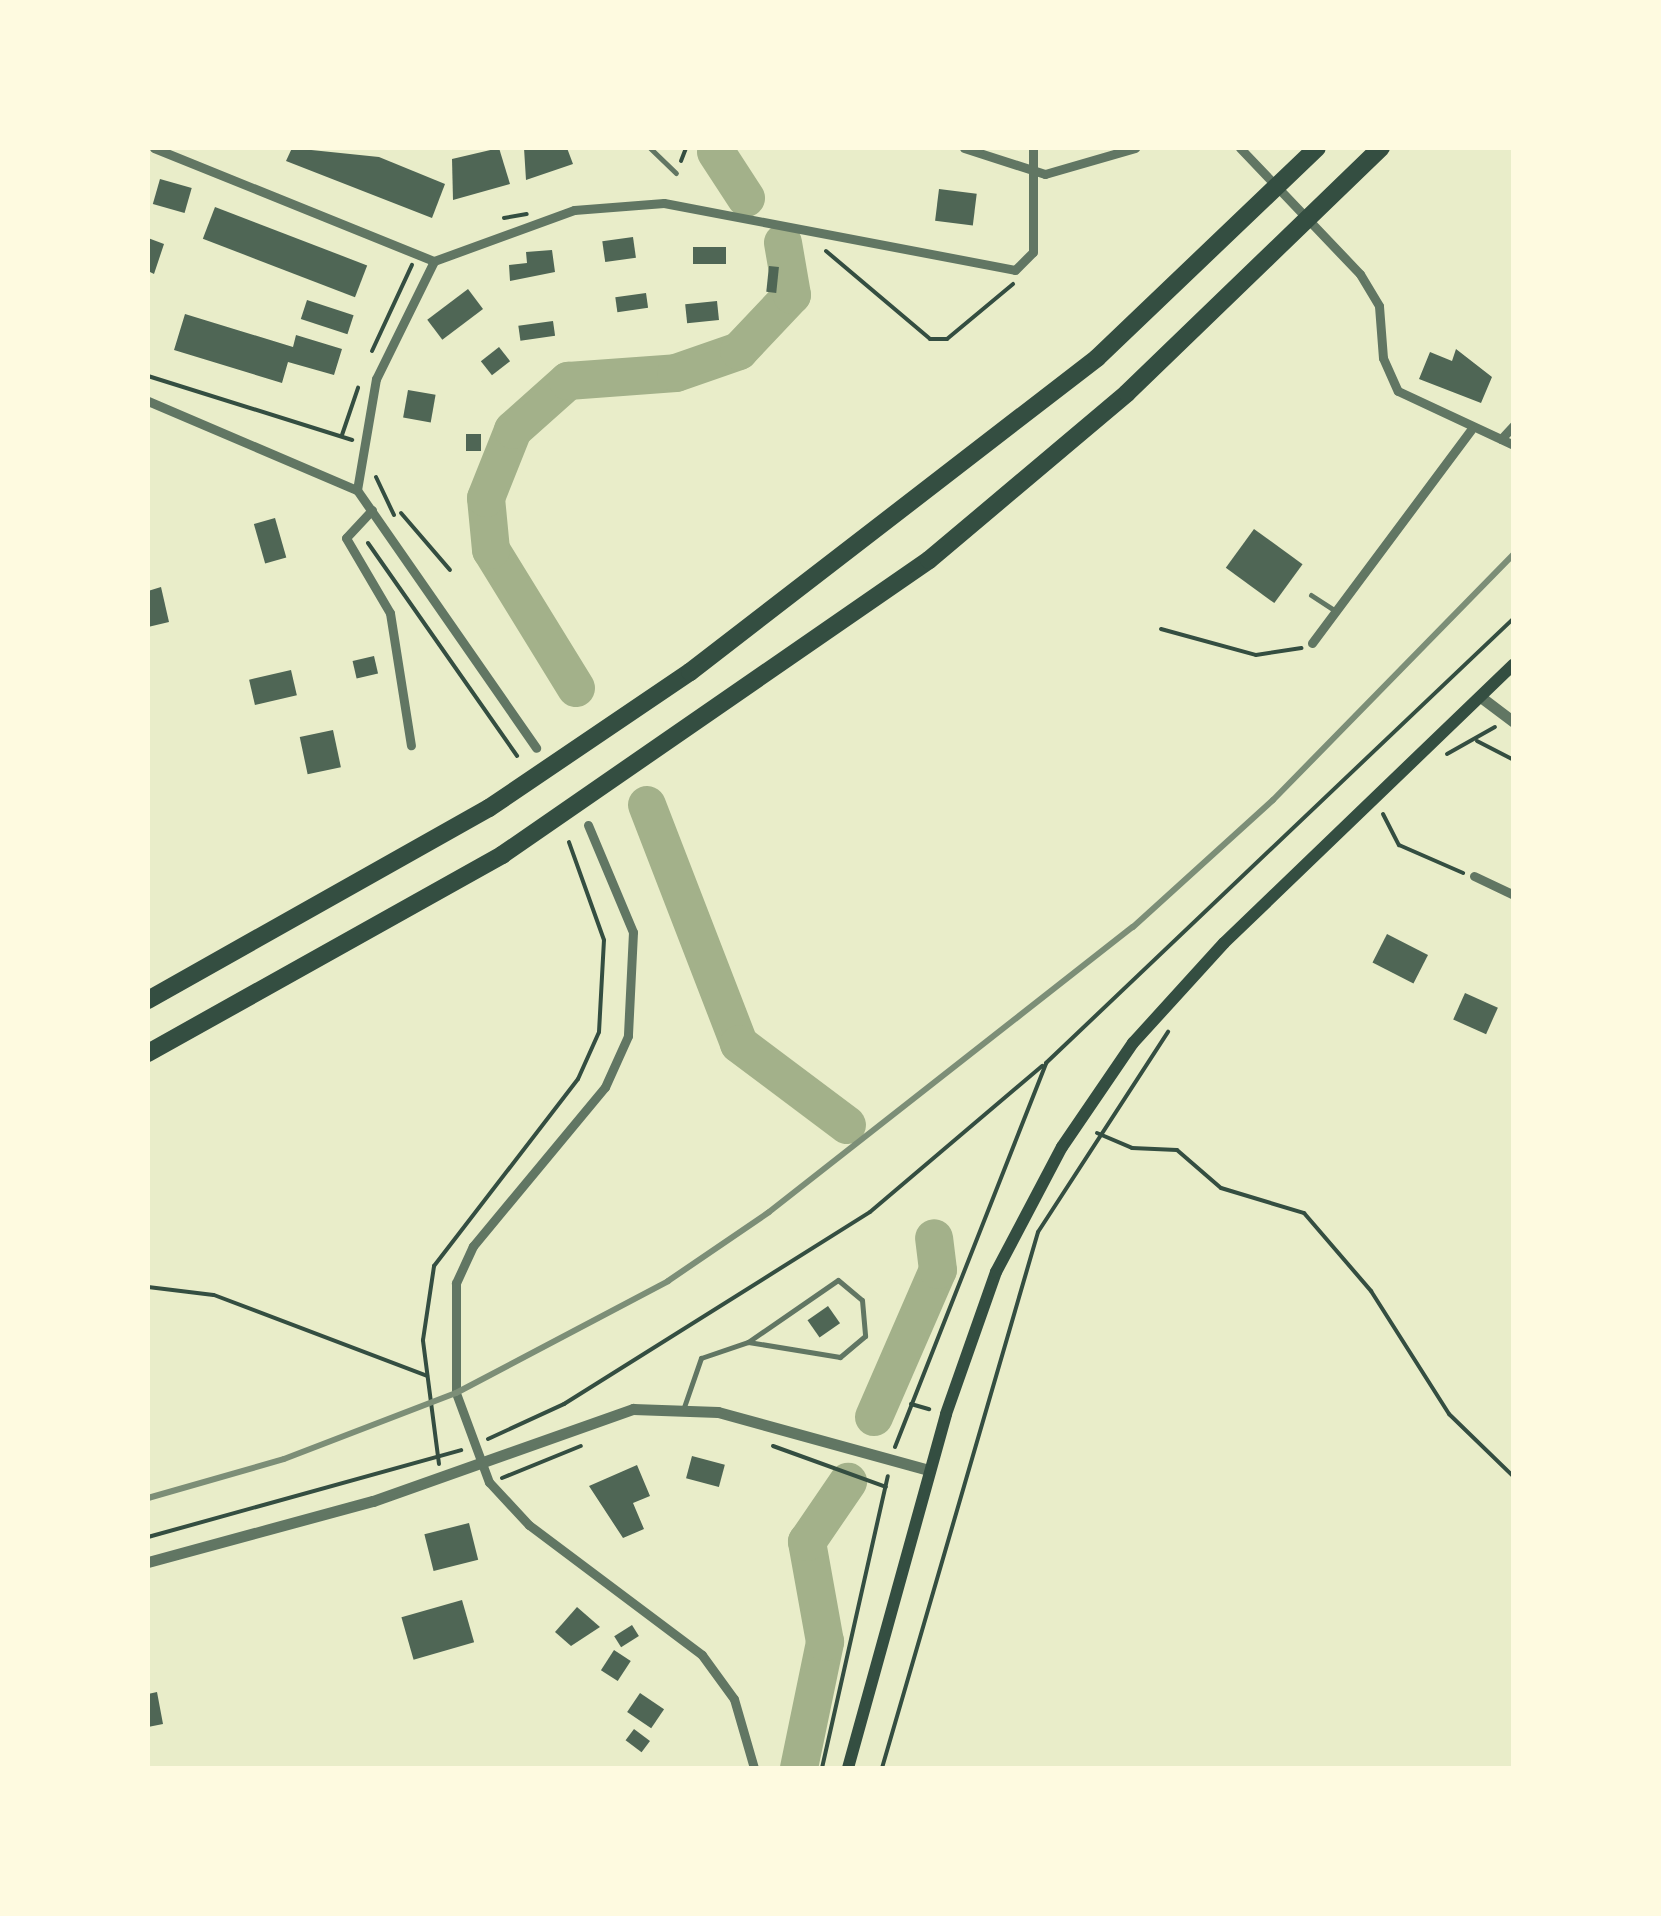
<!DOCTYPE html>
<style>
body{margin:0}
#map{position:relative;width:1661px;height:1916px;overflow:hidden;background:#e9edc9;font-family:"Open Sans",sans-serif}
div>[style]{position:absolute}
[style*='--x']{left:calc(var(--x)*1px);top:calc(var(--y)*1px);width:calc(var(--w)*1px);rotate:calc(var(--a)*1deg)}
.river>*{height:38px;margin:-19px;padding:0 19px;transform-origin:19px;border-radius:19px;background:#a3b18a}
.building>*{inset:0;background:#4f6655;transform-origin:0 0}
.path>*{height:4px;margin:-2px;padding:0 2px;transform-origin:2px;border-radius:2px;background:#344e41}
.service>*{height:5px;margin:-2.5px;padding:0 2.5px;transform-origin:2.5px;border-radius:2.5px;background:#617663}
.minor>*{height:9px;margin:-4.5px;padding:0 4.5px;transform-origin:4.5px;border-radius:4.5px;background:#617663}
.tertiary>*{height:11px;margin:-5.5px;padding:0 5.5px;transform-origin:5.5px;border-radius:5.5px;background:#617663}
.secondary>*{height:12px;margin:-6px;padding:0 6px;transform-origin:6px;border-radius:6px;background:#344e41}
.motorway>*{height:18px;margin:-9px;padding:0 9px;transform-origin:9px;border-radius:9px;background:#344e41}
.rail>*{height:6px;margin:-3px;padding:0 3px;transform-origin:3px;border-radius:3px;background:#7c8e77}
span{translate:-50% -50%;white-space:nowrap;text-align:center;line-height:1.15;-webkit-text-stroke:8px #fefae0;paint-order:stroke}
.frame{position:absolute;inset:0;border:150px solid #fefae0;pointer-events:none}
</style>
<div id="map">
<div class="river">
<i style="--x:716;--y:152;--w:55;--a:56.9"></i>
<i style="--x:576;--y:688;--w:162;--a:-121.6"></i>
<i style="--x:491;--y:550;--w:52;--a:-95.5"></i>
<i style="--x:486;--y:498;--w:73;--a:-68.3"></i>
<i style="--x:513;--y:430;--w:74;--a:-41.7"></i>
<i style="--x:568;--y:381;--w:108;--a:-4.2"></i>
<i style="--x:676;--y:373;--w:67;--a:-19.2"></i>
<i style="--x:739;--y:351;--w:77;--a:-46.6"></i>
<i style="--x:792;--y:295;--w:53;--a:-99.8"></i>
<i style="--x:647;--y:805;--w:256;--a:68.9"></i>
<i style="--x:739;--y:1044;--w:135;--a:36.9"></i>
<i style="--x:874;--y:1417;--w:160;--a:-66.5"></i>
<i style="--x:938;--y:1270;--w:32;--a:-97"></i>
<i style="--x:799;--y:1768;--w:129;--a:-78.3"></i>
<i style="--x:825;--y:1642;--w:102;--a:-100.2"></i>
<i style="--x:807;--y:1542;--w:73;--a:-55.7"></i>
</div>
<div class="building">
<i style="clip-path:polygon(292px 148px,379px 157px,445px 184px,432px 218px,286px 161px)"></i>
<i style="clip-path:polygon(499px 148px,510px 184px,453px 200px,452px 159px)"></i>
<i style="clip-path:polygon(524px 148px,567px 148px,573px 164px,526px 180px)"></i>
<i style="left:160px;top:179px;width:33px;height:26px;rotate:16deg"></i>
<i style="left:939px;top:189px;width:38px;height:32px;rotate:7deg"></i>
<i style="left:215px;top:207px;width:163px;height:34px;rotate:21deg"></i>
<i style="left:633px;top:237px;width:21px;height:31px;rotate:82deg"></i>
<i style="clip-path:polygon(148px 238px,164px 244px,154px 274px,148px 271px)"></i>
<i style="left:726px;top:247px;width:17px;height:33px;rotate:90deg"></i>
<i style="clip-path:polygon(552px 250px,555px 272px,510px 281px,509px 265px,527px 263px,526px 252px)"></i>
<i style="left:769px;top:266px;width:10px;height:26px;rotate:6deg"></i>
<i style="left:468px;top:289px;width:25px;height:51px;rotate:53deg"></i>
<i style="left:646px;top:293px;width:15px;height:31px;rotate:82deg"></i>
<i style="left:307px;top:300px;width:49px;height:20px;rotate:18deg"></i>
<i style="left:717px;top:301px;width:19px;height:32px;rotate:84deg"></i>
<i style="clip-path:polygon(185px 314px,293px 347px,296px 335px,342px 349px,334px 375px,288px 362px,282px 383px,174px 350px)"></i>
<i style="left:553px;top:321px;width:15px;height:35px;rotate:82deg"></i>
<i style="left:499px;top:347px;width:18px;height:23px;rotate:52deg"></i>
<i style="clip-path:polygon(1456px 349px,1492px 377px,1481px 403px,1419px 379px,1430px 352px,1452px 361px)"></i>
<i style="left:408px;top:390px;width:28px;height:28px;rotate:10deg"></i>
<i style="left:466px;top:434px;width:15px;height:17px"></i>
<i style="left:275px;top:518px;width:41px;height:22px;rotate:74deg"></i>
<i style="left:1254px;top:529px;width:60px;height:48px;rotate:36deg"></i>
<i style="clip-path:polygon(161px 587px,169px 622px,148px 627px,148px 591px)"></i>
<i style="left:374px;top:656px;width:18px;height:22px;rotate:77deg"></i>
<i style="left:291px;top:670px;width:26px;height:43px;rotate:77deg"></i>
<i style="left:333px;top:730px;width:38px;height:34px;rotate:78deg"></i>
<i style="left:1387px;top:934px;width:46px;height:32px;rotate:27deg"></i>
<i style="left:1465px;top:993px;width:36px;height:29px;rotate:24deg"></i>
<i style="left:828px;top:1306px;width:21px;height:25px;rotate:55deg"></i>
<i style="left:692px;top:1456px;width:34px;height:23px;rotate:15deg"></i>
<i style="clip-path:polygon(637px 1465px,650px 1496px,633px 1503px,644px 1529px,623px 1538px,589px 1486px)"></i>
<i style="left:469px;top:1523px;width:38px;height:46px;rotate:76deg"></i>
<i style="left:462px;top:1600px;width:44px;height:63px;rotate:74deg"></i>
<i style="clip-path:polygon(577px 1607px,600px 1627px,571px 1646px,555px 1632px)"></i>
<i style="left:632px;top:1625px;width:13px;height:21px;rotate:58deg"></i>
<i style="left:614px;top:1650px;width:20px;height:24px;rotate:33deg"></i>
<i style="clip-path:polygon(157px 1692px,163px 1724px,148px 1727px,148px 1694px)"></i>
<i style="left:640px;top:1693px;width:29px;height:23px;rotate:34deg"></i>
<i style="left:634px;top:1729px;width:20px;height:14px;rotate:37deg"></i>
</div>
<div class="path">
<i style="--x:681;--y:161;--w:14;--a:-69"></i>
<i style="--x:504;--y:218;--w:23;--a:-10"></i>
<i style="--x:826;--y:251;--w:136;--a:40.2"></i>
<i style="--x:930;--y:339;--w:17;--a:0"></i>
<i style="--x:947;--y:339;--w:86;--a:-39.8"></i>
<i style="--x:372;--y:351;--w:95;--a:-65.1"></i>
<i style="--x:148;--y:376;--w:214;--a:17.4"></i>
<i style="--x:342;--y:435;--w:50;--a:-71.2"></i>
<i style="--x:376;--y:477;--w:42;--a:64.7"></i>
<i style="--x:401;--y:513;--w:75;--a:49.3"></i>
<i style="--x:368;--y:543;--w:260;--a:55"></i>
<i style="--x:1161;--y:629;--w:98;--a:15.3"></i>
<i style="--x:1256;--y:655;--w:46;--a:-8.8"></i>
<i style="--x:1477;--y:741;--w:42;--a:27.2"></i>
<i style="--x:1447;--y:754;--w:55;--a:-29.4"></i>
<i style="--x:1383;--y:814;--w:35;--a:63"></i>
<i style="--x:1399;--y:845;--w:70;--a:23.6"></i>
<i style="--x:1097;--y:1133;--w:38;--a:23"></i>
<i style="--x:1132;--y:1148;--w:45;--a:2.5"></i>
<i style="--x:1177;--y:1150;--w:58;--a:40.8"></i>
<i style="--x:1221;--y:1188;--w:87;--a:16.8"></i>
<i style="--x:1304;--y:1213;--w:103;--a:49.3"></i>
<i style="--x:1371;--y:1291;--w:146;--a:57.6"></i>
<i style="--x:1449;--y:1414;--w:91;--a:44.1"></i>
<i style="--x:148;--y:1287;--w:66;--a:6.9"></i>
<i style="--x:214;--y:1295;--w:228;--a:20.8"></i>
<i style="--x:911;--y:1404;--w:19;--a:16"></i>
<i style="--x:488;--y:1439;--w:84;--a:-24.7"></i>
<i style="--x:564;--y:1404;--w:361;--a:-32.1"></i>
<i style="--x:870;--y:1212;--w:226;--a:-40.3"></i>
<i style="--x:773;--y:1446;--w:120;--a:19.9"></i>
<i style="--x:895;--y:1447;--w:413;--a:-68.5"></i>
<i style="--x:1046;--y:1063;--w:646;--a:-43.56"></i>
<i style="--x:439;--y:1464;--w:125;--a:-97.4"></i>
<i style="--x:423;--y:1340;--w:75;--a:-81.5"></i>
<i style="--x:434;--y:1266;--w:236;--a:-52.4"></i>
<i style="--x:578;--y:1079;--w:51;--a:-65.9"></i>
<i style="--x:599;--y:1032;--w:92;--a:-86.9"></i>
<i style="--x:604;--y:940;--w:104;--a:-109.7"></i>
<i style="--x:502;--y:1478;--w:85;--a:-22.1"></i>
<i style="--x:148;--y:1537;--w:325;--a:-15.5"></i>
<i style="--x:822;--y:1768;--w:299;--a:-77.3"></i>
<i style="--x:882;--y:1768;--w:558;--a:-73.77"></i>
<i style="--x:1038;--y:1232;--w:239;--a:-57"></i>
</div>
<div class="service">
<i style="--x:650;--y:148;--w:36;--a:44"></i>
<i style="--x:1311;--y:595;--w:30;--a:33"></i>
<i style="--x:684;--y:1407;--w:52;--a:-70.9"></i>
<i style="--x:701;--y:1358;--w:50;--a:-18.8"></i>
<i style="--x:748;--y:1342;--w:109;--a:-34.6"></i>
<i style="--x:838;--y:1280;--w:31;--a:40"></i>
<i style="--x:862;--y:1300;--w:36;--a:85"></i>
<i style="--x:865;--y:1336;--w:33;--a:140"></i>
<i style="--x:840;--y:1357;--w:93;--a:-170.7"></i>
</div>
<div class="minor">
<i style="--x:154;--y:148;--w:302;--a:22"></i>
<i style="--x:964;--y:148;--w:85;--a:17.8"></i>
<i style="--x:1045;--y:174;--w:94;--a:-16.1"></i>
<i style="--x:1240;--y:148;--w:174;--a:46.4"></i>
<i style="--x:1360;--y:274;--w:37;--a:59"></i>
<i style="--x:1379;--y:306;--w:52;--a:85.6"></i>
<i style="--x:1383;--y:358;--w:36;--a:66"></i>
<i style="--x:1398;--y:391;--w:128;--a:25"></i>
<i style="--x:148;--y:401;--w:227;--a:23.1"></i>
<i style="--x:357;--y:490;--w:314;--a:55.2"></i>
<i style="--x:1501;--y:439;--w:19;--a:-47"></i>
<i style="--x:357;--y:490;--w:113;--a:-80.3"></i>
<i style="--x:376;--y:379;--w:131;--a:-63.8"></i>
<i style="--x:434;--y:261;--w:149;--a:-20"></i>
<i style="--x:574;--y:210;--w:90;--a:-4.4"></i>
<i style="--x:664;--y:203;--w:357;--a:10.8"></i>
<i style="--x:1015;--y:270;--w:25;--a:-45"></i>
<i style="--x:1033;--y:252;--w:104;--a:-90"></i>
<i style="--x:372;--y:510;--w:38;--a:133"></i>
<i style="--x:346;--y:538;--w:87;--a:59.6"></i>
<i style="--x:390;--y:613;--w:134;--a:81"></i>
<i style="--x:1312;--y:643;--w:266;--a:-53.3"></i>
<i style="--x:588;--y:825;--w:116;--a:67.2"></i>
<i style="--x:633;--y:932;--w:104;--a:92.8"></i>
<i style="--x:628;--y:1036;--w:56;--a:114.3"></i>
<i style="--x:605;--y:1087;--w:207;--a:129.7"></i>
<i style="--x:473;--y:1246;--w:41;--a:114.7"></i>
<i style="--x:456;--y:1283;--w:110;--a:90"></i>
<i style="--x:456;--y:1393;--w:95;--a:69.7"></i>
<i style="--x:489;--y:1482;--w:59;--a:47.1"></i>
<i style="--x:529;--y:1525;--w:216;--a:36.9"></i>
<i style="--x:702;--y:1655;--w:54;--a:54"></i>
<i style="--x:734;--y:1699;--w:72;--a:73.8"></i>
<i style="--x:1474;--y:876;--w:44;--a:25.4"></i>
</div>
<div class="tertiary">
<i style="--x:1482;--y:698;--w:40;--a:37"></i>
<i style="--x:148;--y:1562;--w:233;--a:-15.2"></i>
<i style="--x:373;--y:1501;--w:276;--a:-19.5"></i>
<i style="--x:633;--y:1409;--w:85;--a:2"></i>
<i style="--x:718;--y:1412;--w:218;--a:15.4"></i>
</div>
<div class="secondary">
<i style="--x:848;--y:1768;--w:367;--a:-74.5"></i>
<i style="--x:946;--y:1414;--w:151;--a:-70.6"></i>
<i style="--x:996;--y:1272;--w:141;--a:-62.2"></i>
<i style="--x:1062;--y:1147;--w:126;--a:-55.7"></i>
<i style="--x:1133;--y:1043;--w:135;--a:-47.7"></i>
<i style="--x:1224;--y:943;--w:402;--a:-43.9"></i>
</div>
<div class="motorway">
<i style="--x:148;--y:1000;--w:391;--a:-29.4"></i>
<i style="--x:489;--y:808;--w:243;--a:-34.1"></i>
<i style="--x:690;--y:672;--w:514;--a:-37.65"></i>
<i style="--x:1097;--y:358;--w:304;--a:-43.7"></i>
<i style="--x:148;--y:1053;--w:406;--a:-29.2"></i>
<i style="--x:502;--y:855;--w:519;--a:-34.64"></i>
<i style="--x:929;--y:560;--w:259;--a:-40.1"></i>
<i style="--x:1127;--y:393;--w:353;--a:-44"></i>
</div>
<div class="rail">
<i style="--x:148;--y:1498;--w:141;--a:-16"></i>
<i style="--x:284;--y:1459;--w:184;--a:-21"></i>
<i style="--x:456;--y:1393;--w:240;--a:-27.8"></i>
<i style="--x:668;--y:1281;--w:122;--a:-34.3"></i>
<i style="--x:769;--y:1212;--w:462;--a:-38.1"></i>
<i style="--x:1133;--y:927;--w:189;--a:-42.2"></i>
<i style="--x:1273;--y:800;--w:344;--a:-45.6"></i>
</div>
<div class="frame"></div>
</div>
